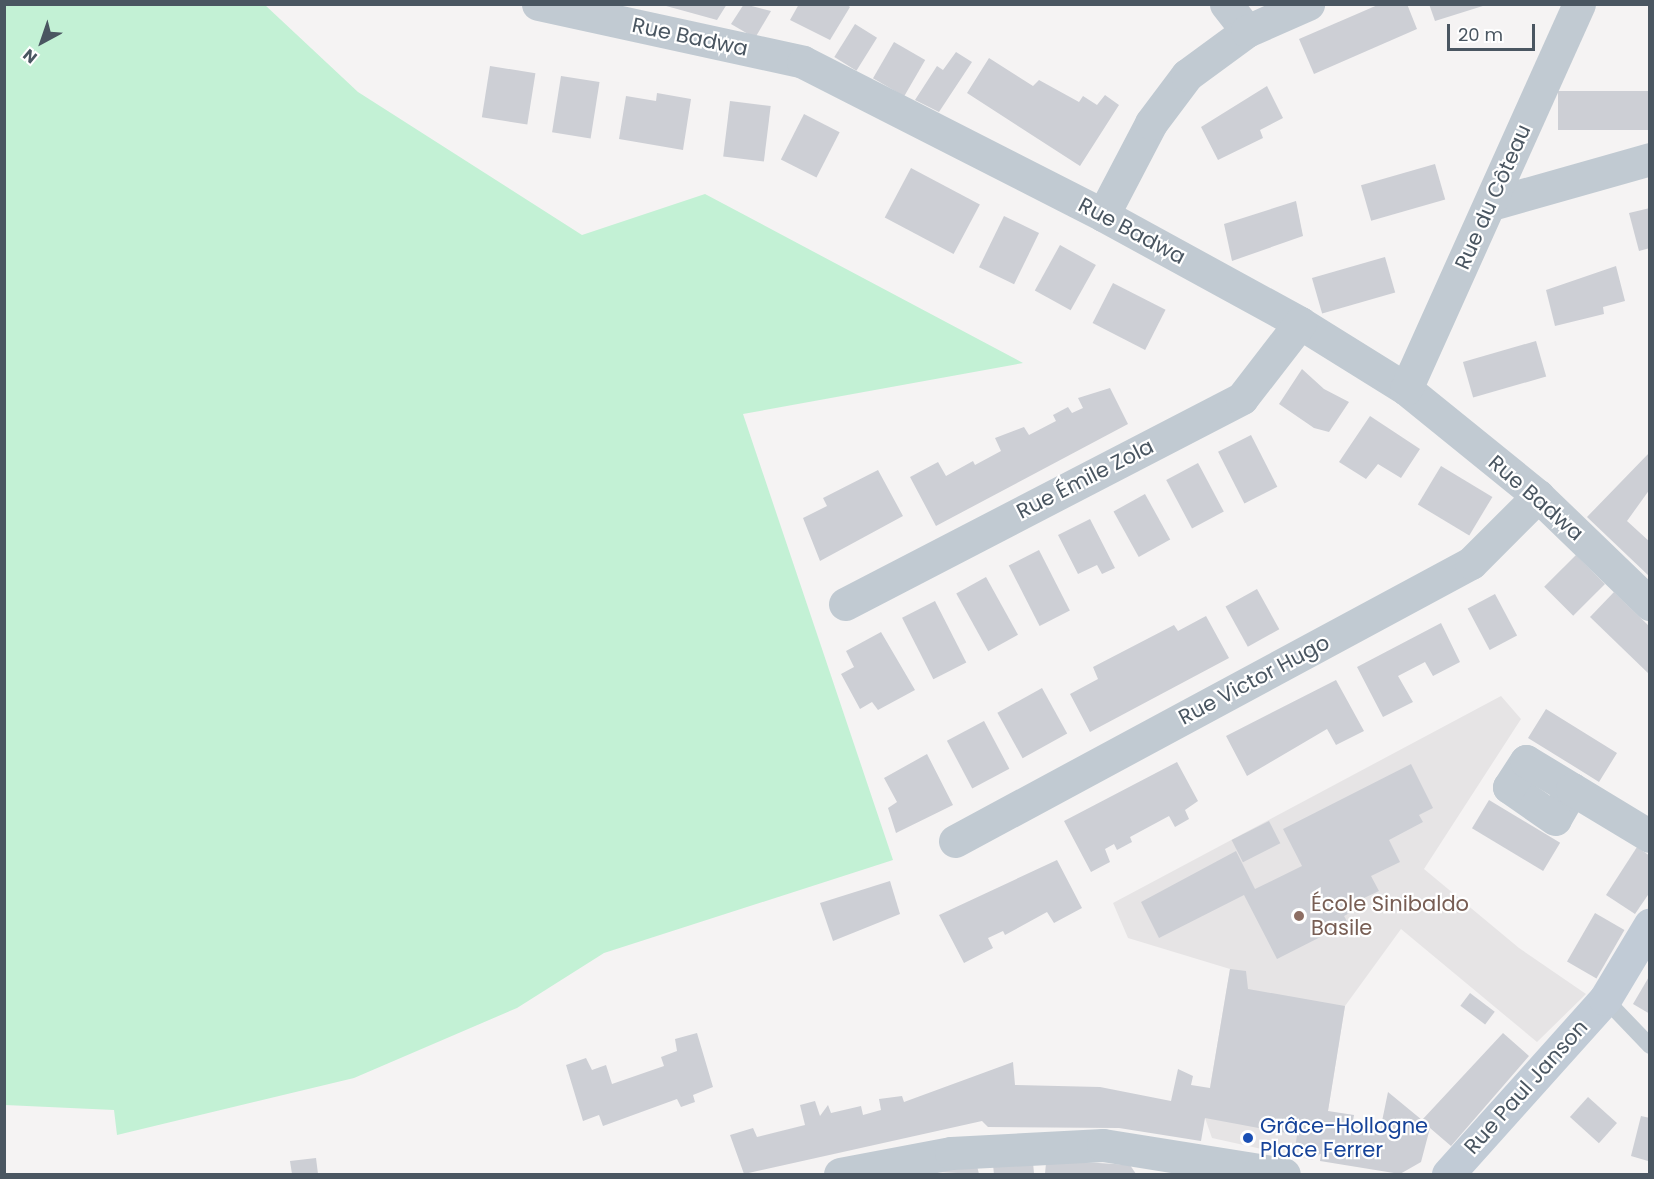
<!DOCTYPE html>
<meta charset="utf-8">
<style>
body{margin:0}
#map{position:relative;width:1654px;height:1179px;overflow:hidden;background:#f5f3f3;font-family:Poppins,sans-serif}
div>[style]{position:absolute}
[style*='--x']{left:calc(var(--x)*1px);top:calc(var(--y)*1px);width:calc(var(--w)*1px);rotate:calc(var(--a)*1deg)}
.education>*{inset:0;background:#e6e4e5}
.green>*{inset:0;background:#c3f1d5}
.building>*{inset:0;background:#cdcfd5;transform-origin:0 0}
.lane>*{height:16px;margin:-8px;padding:0 8px;transform-origin:8px;border-radius:8px;background:#c1cad2}
.street>*{height:33px;margin:-16.5px;padding:0 16.5px;transform-origin:16.5px;border-radius:16.5px;background:#c1cad2}
.secondary>*{height:33px;margin:-16.5px;padding:0 16.5px;transform-origin:16.5px;border-radius:16.5px;background:#c1cbd6}
.dots>*{width:16px;height:16px;translate:-50% -50%;box-sizing:border-box;border:3px solid #fff;border-radius:50%}
span{translate:-50% -50%;white-space:nowrap;text-align:center;line-height:1.15;-webkit-text-stroke:4.5px #fff;paint-order:stroke}
.street-label{font-size:21px;color:#4a5661}
.education-label{font-size:21px;color:#785e54}
.left{translate:0 -50%;text-align:left}
.transit-label{font-size:21px;color:#164399}
.frame{position:absolute;inset:0;border:6px solid #4a5661;pointer-events:none}
.north{position:absolute;left:12px;top:12px;width:60px;height:60px;-webkit-text-stroke:4px #fff;paint-order:stroke;rotate:220deg;font-size:16px;font-weight:700;line-height:24px;text-align:center;color:#4a5661}
.north::after{content:'';display:block;margin:auto;width:21px;height:27px;background:#4a5661;clip-path:polygon(50% 0,100% 100%,50% 72%,0 100%)}
.scale{position:absolute;left:1447px;top:24px;width:88px;height:27px;box-sizing:border-box;border:3px solid #4a5661;border-top:0;padding-left:8px;font-size:18px;line-height:21px;white-space:nowrap;color:#4a5661;-webkit-text-stroke:4px #fff;paint-order:stroke}
</style>
<div id="map">
<div class="education">
<i style="clip-path:polygon(1501px 696px,1521px 719px,1424px 869px,1519px 948px,1586px 994px,1537px 1042px,1401px 929px,1345px 1006px,1321px 1154px,1312px 1160px,1212px 1138px,1205px 1118px,1230px 969px,1128px 938px,1113px 903px)"></i>
</div>
<div class="green">
<i style="clip-path:polygon(5px 4px,265px 5px,358px 92px,582px 235px,705px 194px,1023px 363px,743px 414px,893px 860px,604px 953px,517px 1008px,354px 1078px,117px 1135px,114px 1110px,5px 1105px)"></i>
</div>
<div class="building">
<i style="clip-path:polygon(659px 4px,727px 4px,717px 20px)"></i>
<i style="clip-path:polygon(744px 4px,771px 11px,755px 38px,731px 24px)"></i>
<i style="clip-path:polygon(799px 4px,846px 4px,850px 7px,830px 40px,790px 20px)"></i>
<i style="clip-path:polygon(1407px 4px,1417px 29px,1314px 74px,1299px 39px,1380px 4px)"></i>
<i style="clip-path:polygon(1429px 4px,1486px 4px,1486px 5px,1435px 21px)"></i>
<i style="left:855px;top:24px;width:26px;height:39px;rotate:32deg"></i>
<i style="left:894px;top:42px;width:36px;height:42px;rotate:30deg"></i>
<i style="clip-path:polygon(956px 52px,972px 62px,939px 112px,915px 100px,937px 66px,943px 70px)"></i>
<i style="clip-path:polygon(989px 58px,1033px 86px,1039px 80px,1079px 102px,1083px 96px,1097px 105px,1105px 95px,1119px 105px,1080px 166px,967px 93px)"></i>
<i style="left:490px;top:66px;width:46px;height:52px;rotate:9deg"></i>
<i style="left:561px;top:76px;width:39px;height:57px;rotate:9deg"></i>
<i style="clip-path:polygon(1267px 86px,1283px 118px,1260px 130px,1263px 138px,1218px 160px,1201px 127px)"></i>
<i style="left:1650px;top:91px;width:39px;height:92px;rotate:90deg"></i>
<i style="clip-path:polygon(657px 93px,691px 99px,683px 150px,619px 139px,626px 96px,656px 101px)"></i>
<i style="left:730px;top:101px;width:41px;height:56px;rotate:7deg"></i>
<i style="left:804px;top:114px;width:40px;height:51px;rotate:27deg"></i>
<i style="left:1435px;top:164px;width:37px;height:77px;rotate:74deg"></i>
<i style="left:911px;top:168px;width:78px;height:56px;rotate:28deg"></i>
<i style="clip-path:polygon(1296px 201px,1303px 236px,1232px 261px,1224px 224px)"></i>
<i style="clip-path:polygon(1650px 208px,1650px 248px,1639px 251px,1629px 213px)"></i>
<i style="left:1004px;top:216px;width:39px;height:57px;rotate:26deg"></i>
<i style="left:1060px;top:245px;width:41px;height:52px;rotate:29deg"></i>
<i style="left:1385px;top:257px;width:37px;height:76px;rotate:74deg"></i>
<i style="clip-path:polygon(1616px 266px,1625px 301px,1603px 307px,1604px 314px,1555px 326px,1546px 290px)"></i>
<i style="left:1113px;top:283px;width:59px;height:45px;rotate:27deg"></i>
<i style="left:1536px;top:341px;width:37px;height:76px;rotate:74deg"></i>
<i style="clip-path:polygon(1302px 369px,1324px 389px,1349px 402px,1329px 432px,1314px 428px,1279px 404px)"></i>
<i style="clip-path:polygon(1110px 388px,1128px 424px,936px 526px,910px 477px,938px 462px,946px 476px,973px 461px,975px 465px,1001px 451px,995px 438px,1024px 427px,1029px 435px,1056px 421px,1053px 415px,1068px 407px,1072px 413px,1083px 408px,1078px 398px)"></i>
<i style="clip-path:polygon(1370px 416px,1420px 449px,1401px 478px,1378px 464px,1366px 479px,1339px 462px)"></i>
<i style="left:1251px;top:435px;width:58px;height:37px;rotate:63deg"></i>
<i style="clip-path:polygon(1650px 452px,1650px 489px,1627px 521px,1650px 542px,1650px 577px,1587px 517px)"></i>
<i style="left:1198px;top:463px;width:55px;height:36px;rotate:62deg"></i>
<i style="left:1441px;top:466px;width:60px;height:45px;rotate:31deg"></i>
<i style="clip-path:polygon(878px 470px,903px 516px,820px 561px,803px 518px,827px 506px,823px 498px)"></i>
<i style="left:1145px;top:494px;width:52px;height:36px;rotate:61deg"></i>
<i style="clip-path:polygon(1090px 519px,1115px 568px,1102px 574px,1097px 565px,1078px 574px,1058px 535px)"></i>
<i style="left:1039px;top:550px;width:68px;height:34px;rotate:63deg"></i>
<i style="left:1576px;top:555px;width:41px;height:45px;rotate:45deg"></i>
<i style="left:986px;top:577px;width:66px;height:34px;rotate:61deg"></i>
<i style="left:1257px;top:589px;width:46px;height:36px;rotate:61deg"></i>
<i style="clip-path:polygon(1614px 592px,1650px 627px,1650px 675px,1590px 617px)"></i>
<i style="left:1495px;top:594px;width:47px;height:31px;rotate:62deg"></i>
<i style="left:935px;top:601px;width:69px;height:37px;rotate:63deg"></i>
<i style="clip-path:polygon(1206px 616px,1229px 658px,1090px 732px,1070px 694px,1098px 679px,1093px 667px,1174px 625px,1178px 631px)"></i>
<i style="clip-path:polygon(1441px 623px,1460px 662px,1433px 676px,1425px 662px,1398px 676px,1413px 702px,1383px 717px,1357px 667px)"></i>
<i style="clip-path:polygon(881px 632px,915px 690px,878px 710px,872px 702px,860px 709px,841px 674px,854px 667px,846px 651px)"></i>
<i style="clip-path:polygon(1336px 680px,1364px 731px,1336px 745px,1327px 729px,1247px 776px,1226px 736px)"></i>
<i style="left:1042px;top:688px;width:52px;height:51px;rotate:61deg"></i>
<i style="clip-path:polygon(1546px 709px,1617px 753px,1599px 782px,1575px 767px,1579px 761px,1575px 767px,1528px 738px)"></i>
<i style="left:984px;top:721px;width:54px;height:42px;rotate:62deg"></i>
<i style="clip-path:polygon(927px 754px,953px 805px,896px 833px,888px 808px,897px 802px,884px 778px)"></i>
<i style="clip-path:polygon(1177px 762px,1198px 801px,1185px 810px,1189px 819px,1175px 827px,1169px 816px,1130px 837px,1132px 842px,1117px 850px,1114px 844px,1105px 849px,1110px 862px,1091px 872px,1064px 821px)"></i>
<i style="clip-path:polygon(1411px 764px,1433px 808px,1419px 815px,1423px 822px,1389px 840px,1400px 862px,1371px 876px,1379px 891px,1364px 898px,1367px 904px,1344px 916px,1348px 923px,1277px 959px,1244px 895px,1159px 938px,1141px 902px,1236px 851px,1255px 889px,1302px 866px,1283px 829px)"></i>
<i style="left:1489px;top:800px;width:83px;height:33px;rotate:31deg"></i>
<i style="left:1269px;top:821px;width:25px;height:42px;rotate:63deg"></i>
<i style="clip-path:polygon(1637px 847px,1650px 856px,1650px 892px,1635px 914px,1606px 895px)"></i>
<i style="clip-path:polygon(1057px 860px,1082px 908px,1054px 923px,1047px 912px,1005px 935px,1003px 931px,988px 938px,993px 948px,964px 963px,939px 915px)"></i>
<i style="clip-path:polygon(890px 881px,900px 914px,833px 941px,820px 903px)"></i>
<i style="left:1595px;top:913px;width:34px;height:56px;rotate:30deg"></i>
<i style="clip-path:polygon(1230px 969px,1246px 971px,1248px 989px,1345px 1006px,1328px 1111px,1354px 1115px,1352px 1126px,1380px 1131px,1388px 1092px,1422px 1120px,1503px 1033px,1529px 1056px,1451px 1146px,1430px 1128px,1421px 1162px,1400px 1174px,1320px 1161px,1321px 1154px,1295px 1149px,1297px 1135px,1205px 1118px,1201px 1141px,1119px 1128px,988px 1127px,982px 1121px,744px 1174px,730px 1135px,753px 1128px,757px 1137px,805px 1125px,800px 1105px,815px 1101px,820px 1116px,828px 1105px,831px 1113px,861px 1106px,863px 1115px,881px 1110px,879px 1099px,902px 1096px,904px 1102px,1013px 1062px,1015px 1085px,1100px 1087px,1171px 1101px,1178px 1069px,1193px 1076px,1191px 1085px,1210px 1088px)"></i>
<i style="clip-path:polygon(1650px 975px,1650px 1014px,1633px 1004px)"></i>
<i style="left:1470px;top:993px;width:31px;height:16px;rotate:37deg"></i>
<i style="clip-path:polygon(697px 1033px,713px 1087px,693px 1095px,695px 1102px,681px 1107px,677px 1099px,603px 1126px,599px 1115px,583px 1121px,566px 1065px,586px 1058px,592px 1070px,606px 1065px,612px 1084px,664px 1066px,661px 1057px,677px 1051px,675px 1039px)"></i>
<i style="left:1588px;top:1097px;width:39px;height:27px;rotate:42deg"></i>
<i style="clip-path:polygon(1641px 1116px,1650px 1118px,1648px 1161px,1631px 1156px)"></i>
<i style="clip-path:polygon(316px 1158px,318px 1174px,292px 1174px,290px 1161px)"></i>
<i style="left:1033px;top:1162px;width:12px;height:40px;rotate:85deg"></i>
<i style="clip-path:polygon(1083px 1162px,1130px 1165px,1136px 1174px,1045px 1174px,1046px 1163px)"></i>
<i style="clip-path:polygon(977px 1166px,979px 1174px,936px 1172px,958px 1168px)"></i>
</div>
<div class="lane">
<i style="--x:1605;--y:999;--w:65;--a:46.2"></i>
</div>
<div class="street">
<i style="--x:538;--y:4;--w:271;--a:12.3"></i>
<i style="--x:803;--y:62;--w:337;--a:27"></i>
<i style="--x:1103;--y:215;--w:225;--a:28.7"></i>
<i style="--x:1300;--y:323;--w:125;--a:31.9"></i>
<i style="--x:1406;--y:389;--w:170;--a:39"></i>
<i style="--x:1538;--y:496;--w:156;--a:44"></i>
<i style="--x:1226;--y:4;--w:34;--a:52"></i>
<i style="--x:1491;--y:204;--w:165;--a:-15.8"></i>
<i style="--x:1103;--y:215;--w:104;--a:-62.4"></i>
<i style="--x:1151;--y:123;--w:60;--a:-53.1"></i>
<i style="--x:1187;--y:75;--w:74;--a:-36.3"></i>
<i style="--x:1247;--y:31;--w:67;--a:-23.9"></i>
<i style="--x:1406;--y:389;--w:422;--a:-65.8"></i>
<i style="--x:845;--y:604;--w:447;--a:-27.4"></i>
<i style="--x:1242;--y:398;--w:95;--a:-52.3"></i>
<i style="--x:1572;--y:789;--w:34;--a:120"></i>
<i style="--x:1555;--y:819;--w:56;--a:-145.2"></i>
<i style="--x:1509;--y:787;--w:31;--a:-57"></i>
<i style="--x:1526;--y:761;--w:54;--a:31.3"></i>
<i style="--x:1572;--y:789;--w:91;--a:31.1"></i>
<i style="--x:955;--y:841;--w:586;--a:-28.31"></i>
<i style="--x:1471;--y:563;--w:95;--a:-45"></i>
<i style="--x:840;--y:1174;--w:113;--a:-10.7"></i>
<i style="--x:951;--y:1153;--w:152;--a:-3"></i>
<i style="--x:1103;--y:1145;--w:183;--a:9.1"></i>
</div>
<div class="secondary">
<i style="--x:1448;--y:1174;--w:235;--a:-48.1"></i>
<i style="--x:1605;--y:999;--w:87;--a:-59"></i>
</div>
<div class="dots">
<i style="left:1299px;top:916px;background:#8d6e63"></i>
<i style="left:1248px;top:1138px;background:#1a4fb4"></i>
</div>
<div class="street-label">
<span style="left:690px;top:37px;rotate:12deg">Rue Badwa</span>
<span style="left:1493px;top:197px;rotate:-66deg">Rue du Côteau</span>
<span style="left:1132px;top:231px;rotate:28deg">Rue Badwa</span>
<span style="left:1085px;top:479px;rotate:-27deg">Rue Émile Zola</span>
<span style="left:1536px;top:498px;rotate:41deg">Rue Badwa</span>
<span style="left:1254px;top:680px;rotate:-28deg">Rue Victor Hugo</span>
<span style="left:1526px;top:1087px;rotate:-48deg">Rue Paul Janson</span>
</div>
<div class="education-label">
<span class="left" style="left:1311px;top:916px">École Sinibaldo<br>Basile</span>
</div>
<div class="transit-label">
<span class="left" style="left:1260px;top:1138px">Grâce-Hollogne<br>Place Ferrer</span>
</div>
<div class="frame"></div>
<div class="north">N</div>
<div class="scale">20 m</div>
</div>
